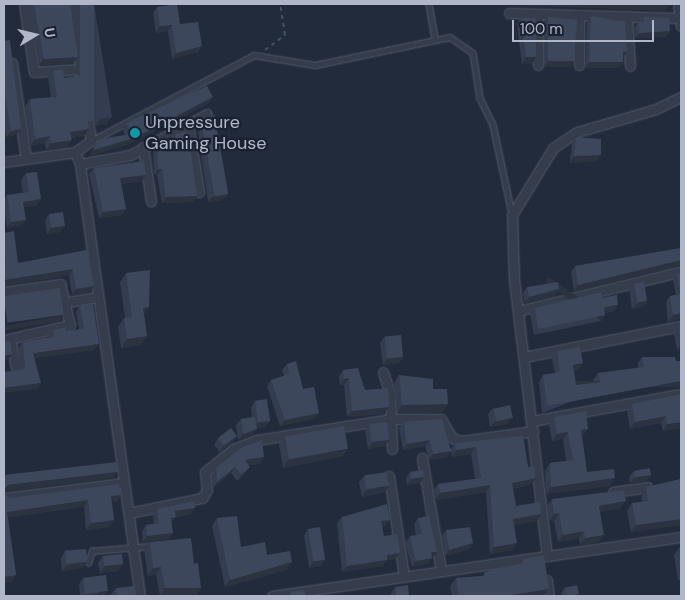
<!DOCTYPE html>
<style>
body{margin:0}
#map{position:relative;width:685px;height:600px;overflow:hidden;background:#212b3c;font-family:"DM Sans",sans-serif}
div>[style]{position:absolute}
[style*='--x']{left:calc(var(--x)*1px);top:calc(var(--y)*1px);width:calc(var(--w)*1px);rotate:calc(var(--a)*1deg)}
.path>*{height:2px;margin-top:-1px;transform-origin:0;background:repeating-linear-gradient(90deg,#41555a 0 4px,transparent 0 8px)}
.roads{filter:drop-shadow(0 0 1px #535a6a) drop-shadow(0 0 1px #535a6a)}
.lane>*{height:4.5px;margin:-2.25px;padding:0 2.25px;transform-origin:2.25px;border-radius:2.25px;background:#353d4c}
.street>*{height:9px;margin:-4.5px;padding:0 4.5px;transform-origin:4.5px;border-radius:4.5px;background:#353d4c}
.wall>*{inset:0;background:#343d4f}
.shaded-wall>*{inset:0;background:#2b3240;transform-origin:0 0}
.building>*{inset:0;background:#3d475c;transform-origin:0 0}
.dots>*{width:14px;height:14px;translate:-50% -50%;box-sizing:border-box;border:2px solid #1a2231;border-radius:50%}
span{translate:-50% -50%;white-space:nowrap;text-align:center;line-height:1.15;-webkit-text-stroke:4.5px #1a2231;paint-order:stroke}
.poi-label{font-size:18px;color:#b0b7c8}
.left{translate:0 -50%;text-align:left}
.frame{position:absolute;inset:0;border:5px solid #b0b7c8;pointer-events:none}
.north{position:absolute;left:10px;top:10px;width:50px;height:50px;-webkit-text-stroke:4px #1a2231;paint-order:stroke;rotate:81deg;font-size:14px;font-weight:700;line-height:20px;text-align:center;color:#b0b7c8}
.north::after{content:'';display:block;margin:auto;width:18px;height:22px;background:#b0b7c8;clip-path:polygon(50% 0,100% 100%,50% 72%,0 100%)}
.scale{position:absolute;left:512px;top:20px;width:142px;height:22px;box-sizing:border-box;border:2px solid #b0b7c8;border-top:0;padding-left:6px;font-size:15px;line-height:18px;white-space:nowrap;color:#b0b7c8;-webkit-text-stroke:4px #1a2231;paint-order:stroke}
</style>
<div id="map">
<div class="path">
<i style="--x:265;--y:50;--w:25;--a:-37"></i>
<i style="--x:285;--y:35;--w:31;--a:-99"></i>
</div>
<div class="roads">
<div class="lane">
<i style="--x:429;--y:4;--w:35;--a:80"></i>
<i style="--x:91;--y:141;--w:184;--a:-27.8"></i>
<i style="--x:254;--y:55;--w:62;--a:9.3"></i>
<i style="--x:315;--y:65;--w:138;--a:-11.7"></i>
<i style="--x:450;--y:37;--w:28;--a:35"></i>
<i style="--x:473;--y:53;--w:46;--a:81.2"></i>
<i style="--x:480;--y:98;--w:30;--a:64"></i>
<i style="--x:493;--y:125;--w:91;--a:77.9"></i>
<i style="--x:88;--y:563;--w:13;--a:-72"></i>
<i style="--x:92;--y:551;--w:58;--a:-4.9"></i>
</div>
<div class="street">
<i style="--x:24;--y:4;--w:69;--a:81.6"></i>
<i style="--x:34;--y:72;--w:46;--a:-3.7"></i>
<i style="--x:71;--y:4;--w:82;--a:81.6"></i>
<i style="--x:678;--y:4;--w:22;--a:82"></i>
<i style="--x:509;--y:13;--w:171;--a:1.7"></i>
<i style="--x:538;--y:14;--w:51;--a:90"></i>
<i style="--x:579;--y:15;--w:50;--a:90"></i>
<i style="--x:627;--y:16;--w:50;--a:86.6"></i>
<i style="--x:12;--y:63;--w:97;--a:81.7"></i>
<i style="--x:188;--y:124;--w:69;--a:80.8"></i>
<i style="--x:143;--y:147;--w:55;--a:81.6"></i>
<i style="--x:75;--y:152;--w:19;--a:-35"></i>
<i style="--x:91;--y:141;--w:38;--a:-99"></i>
<i style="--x:4;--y:162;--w:72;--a:-8"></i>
<i style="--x:75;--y:152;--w:13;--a:67"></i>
<i style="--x:80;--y:164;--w:436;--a:82.1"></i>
<i style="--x:80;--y:164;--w:51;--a:-10.2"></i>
<i style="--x:130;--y:155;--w:87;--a:-28"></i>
<i style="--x:4;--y:292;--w:57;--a:-8.1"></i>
<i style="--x:60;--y:284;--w:42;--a:76.3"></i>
<i style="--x:70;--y:325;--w:68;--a:167.2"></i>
<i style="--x:67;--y:302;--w:31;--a:-9"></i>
<i style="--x:518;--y:311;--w:166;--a:-13.6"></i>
<i style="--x:10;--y:339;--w:30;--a:78"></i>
<i style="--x:524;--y:357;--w:160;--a:-11.2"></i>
<i style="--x:383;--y:372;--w:23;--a:72"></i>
<i style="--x:390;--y:394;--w:55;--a:87.9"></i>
<i style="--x:532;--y:421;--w:151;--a:-10.3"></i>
<i style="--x:422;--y:458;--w:114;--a:80.4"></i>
<i style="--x:389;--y:476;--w:101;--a:81.5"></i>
<i style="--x:613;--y:492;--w:35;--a:-8"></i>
<i style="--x:4;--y:498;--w:121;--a:-7.1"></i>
<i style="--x:129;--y:513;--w:75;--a:-11.6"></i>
<i style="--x:202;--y:498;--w:9;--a:-58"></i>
<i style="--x:207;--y:490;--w:18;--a:-96"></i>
<i style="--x:205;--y:472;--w:36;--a:-39"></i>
<i style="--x:233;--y:449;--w:26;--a:-21"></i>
<i style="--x:257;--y:440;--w:136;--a:-8.9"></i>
<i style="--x:391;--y:419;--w:50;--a:0"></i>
<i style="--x:441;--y:419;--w:22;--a:60"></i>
<i style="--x:452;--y:438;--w:10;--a:17"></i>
<i style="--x:462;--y:441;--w:72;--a:-8"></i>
<i style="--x:547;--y:556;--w:135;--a:-8.1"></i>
<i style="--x:547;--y:580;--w:16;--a:83"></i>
<i style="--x:272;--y:596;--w:278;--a:-8.3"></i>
<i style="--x:547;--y:556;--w:277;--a:-96.8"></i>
<i style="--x:514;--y:281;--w:66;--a:-91.7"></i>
<i style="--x:512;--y:215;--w:79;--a:-58.5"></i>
<i style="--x:553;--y:148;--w:29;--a:-34"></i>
<i style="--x:577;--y:132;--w:82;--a:-16.2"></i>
<i style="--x:656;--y:109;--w:28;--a:-26"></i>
</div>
</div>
<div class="wall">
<i style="clip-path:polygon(28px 4px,70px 4px,73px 63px,39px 65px)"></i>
<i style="clip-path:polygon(75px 4px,94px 4px,112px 117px,107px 124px,95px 126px)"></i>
<i style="clip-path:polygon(157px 7px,180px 24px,202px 46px,198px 52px,172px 59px,168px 31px,156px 33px,153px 13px)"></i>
<i style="clip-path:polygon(591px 16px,623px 58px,623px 62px,619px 68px,585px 68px,587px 22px)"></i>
<i style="clip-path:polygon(548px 17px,570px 67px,544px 67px,544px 23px)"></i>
<i style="clip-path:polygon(644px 17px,670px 31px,666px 37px,635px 38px,634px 28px,638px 22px,641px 22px)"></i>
<i style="clip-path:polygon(521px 18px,532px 64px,522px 64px,517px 24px)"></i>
<i style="clip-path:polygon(4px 41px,16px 135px,6px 137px,4px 121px)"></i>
<i style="clip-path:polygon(53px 70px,64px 78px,89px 129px,84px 136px,71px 138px,67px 147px,46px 150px,45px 143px,30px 146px,25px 107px,30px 99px,51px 97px,48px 77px)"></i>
<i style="clip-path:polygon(209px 103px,129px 144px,89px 156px,100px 139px,125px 135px,122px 129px,126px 123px)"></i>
<i style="clip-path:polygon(206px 120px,216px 125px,223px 200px,208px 202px,198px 132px,202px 126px,204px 126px,204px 123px)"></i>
<i style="clip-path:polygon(175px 134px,193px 202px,162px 203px,157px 175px,154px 175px,153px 150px,157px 144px,171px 142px,171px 140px)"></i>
<i style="clip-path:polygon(576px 137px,601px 155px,596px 161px,570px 163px,572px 143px)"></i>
<i style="clip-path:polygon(94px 168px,142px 181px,121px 184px,126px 209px,122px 215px,99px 218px,89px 174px)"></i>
<i style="clip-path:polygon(26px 173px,37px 205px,24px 207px,21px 226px,7px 228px,4px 206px,4px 200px,7px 195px,23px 193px,21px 180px)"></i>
<i style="clip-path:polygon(49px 214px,65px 226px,60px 232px,47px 234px,45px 220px)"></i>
<i style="clip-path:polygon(4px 233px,18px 263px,87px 250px,94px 286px,90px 292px,72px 295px,69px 275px,4px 286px)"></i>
<i style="clip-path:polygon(681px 248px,681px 263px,679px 266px,574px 291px,571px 272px,575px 266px)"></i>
<i style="clip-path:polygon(126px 273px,149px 307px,144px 314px,147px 336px,141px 345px,121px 348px,118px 327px,124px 318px,125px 318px,120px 282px)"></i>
<i style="clip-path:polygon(681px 273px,681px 318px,668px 322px,666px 302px,670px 296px,676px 295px,673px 280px,677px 274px)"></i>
<i style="clip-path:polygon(634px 284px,647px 301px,643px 307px,632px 309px,629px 290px)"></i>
<i style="clip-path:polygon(527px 287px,559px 289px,554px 296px,525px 303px,523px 293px)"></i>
<i style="clip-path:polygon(602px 298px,614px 311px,605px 313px,601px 321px,534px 335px,530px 314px,535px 308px)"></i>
<i style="clip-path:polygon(80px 305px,94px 350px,34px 358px,37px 389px,20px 369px,18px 348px,23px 342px,49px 337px,49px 336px,53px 330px,66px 331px,79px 329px,76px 312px)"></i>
<i style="clip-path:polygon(679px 327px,681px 327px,681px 349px,677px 350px,674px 334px)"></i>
<i style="clip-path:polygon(385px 336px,403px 357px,399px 363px,383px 365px,380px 343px)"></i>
<i style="clip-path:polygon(557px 351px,578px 370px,574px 371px,576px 385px,594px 383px,593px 380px,598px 373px,638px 368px,638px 363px,642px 357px,676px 361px,542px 413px,539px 382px,543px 375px,555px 373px,552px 358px)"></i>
<i style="clip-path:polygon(287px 364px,319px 413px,314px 419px,280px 426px,267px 386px,271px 380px,284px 376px,282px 370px)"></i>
<i style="clip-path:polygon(343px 370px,365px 390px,389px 407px,384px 414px,347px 417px,344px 385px,340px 385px,339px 376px)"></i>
<i style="clip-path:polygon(399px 375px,433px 389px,448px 404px,442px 412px,397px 413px,394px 383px)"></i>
<i style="clip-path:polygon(681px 394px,681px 428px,663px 431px,661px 423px,630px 429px,627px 411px,632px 404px)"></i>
<i style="clip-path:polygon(255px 401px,270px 421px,265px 427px,256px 428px,252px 435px,238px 440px,236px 425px,241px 419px,252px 417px,251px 407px)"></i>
<i style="clip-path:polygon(493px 408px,508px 424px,490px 427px,488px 414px)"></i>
<i style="clip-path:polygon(554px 417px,583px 436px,582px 436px,587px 472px,610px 486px,546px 494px,545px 471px,550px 463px,566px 461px,563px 439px,552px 441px,549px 424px)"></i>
<i style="clip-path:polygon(404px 422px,451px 449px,455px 443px,523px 436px,531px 484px,513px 489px,516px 506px,537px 521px,514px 525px,512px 550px,490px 554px,486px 492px,435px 500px,434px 490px,438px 484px,475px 479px,471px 454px,452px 457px,451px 451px,447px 457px,429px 460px,425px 446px,403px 450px,399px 428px)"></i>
<i style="clip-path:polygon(369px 425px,389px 440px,385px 446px,368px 449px,365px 431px)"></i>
<i style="clip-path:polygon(237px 436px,233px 442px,220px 452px,214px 445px,218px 438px)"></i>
<i style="clip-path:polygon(285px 438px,343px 456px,283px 468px,279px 445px)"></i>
<i style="clip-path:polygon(264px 457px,260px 464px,249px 465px,246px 473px,237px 481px,231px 473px,213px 488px,212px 475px,216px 468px)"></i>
<i style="clip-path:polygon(634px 471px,651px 475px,646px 481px,630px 483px,629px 477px)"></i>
<i style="clip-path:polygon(410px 472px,424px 477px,420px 483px,407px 485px,406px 478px)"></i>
<i style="clip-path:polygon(364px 476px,385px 492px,362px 497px,359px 482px)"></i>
<i style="clip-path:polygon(681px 479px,681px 525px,631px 532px,627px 511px,632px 503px,642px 502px,641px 494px,646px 487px)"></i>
<i style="clip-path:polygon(119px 484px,121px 495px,117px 501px,112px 502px,114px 520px,110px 527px,86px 530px,84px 507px,8px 517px,16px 575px,11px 582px,4px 583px,4px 493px,9px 498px)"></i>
<i style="clip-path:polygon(552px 499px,620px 508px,600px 512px,599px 542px,580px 545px,579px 539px,558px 542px,554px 521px,549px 521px,547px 506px)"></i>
<i style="clip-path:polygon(157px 509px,191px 514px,176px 517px,171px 523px,173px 533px,169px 539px,143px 542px,142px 531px,146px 525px,154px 524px,153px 514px)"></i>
<i style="clip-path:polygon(342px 517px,390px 520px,385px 526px,382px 527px,384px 536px,395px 559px,387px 560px,383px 566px,342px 572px,337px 523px)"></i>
<i style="clip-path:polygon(217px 518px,241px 547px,267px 555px,287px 570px,225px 587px,212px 526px)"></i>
<i style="clip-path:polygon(418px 518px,437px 552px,428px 564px,412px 567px,405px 543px,410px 536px,416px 535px,414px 525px)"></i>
<i style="clip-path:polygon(308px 529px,325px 560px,321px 566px,309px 568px,304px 535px)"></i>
<i style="clip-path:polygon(446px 530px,473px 543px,468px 550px,445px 556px,442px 536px)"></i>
<i style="clip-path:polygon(150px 542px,194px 564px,201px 588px,196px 595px,160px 596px,156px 574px,148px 576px,144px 550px)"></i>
<i style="clip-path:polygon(681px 545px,681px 580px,678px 580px,674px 555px)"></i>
<i style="clip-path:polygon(65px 551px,83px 568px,62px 571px,61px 558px)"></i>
<i style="clip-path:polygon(103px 556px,123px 564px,118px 571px,100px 573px,98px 563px)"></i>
<i style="clip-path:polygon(523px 559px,543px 596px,452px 596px,450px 586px,456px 578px,482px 576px,485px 572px,519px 564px)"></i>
<i style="clip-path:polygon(83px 578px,104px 596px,80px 596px,79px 584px)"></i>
<i style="clip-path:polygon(395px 587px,409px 596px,391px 596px,391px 594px)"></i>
<i style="clip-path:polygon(565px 587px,579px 594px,577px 596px,562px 596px,561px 593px)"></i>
<i style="clip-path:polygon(116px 588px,135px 596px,111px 596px,111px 594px)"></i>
</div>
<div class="shaded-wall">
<i style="clip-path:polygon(508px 4px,635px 4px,669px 5px,665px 11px,507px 5px)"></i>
<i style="clip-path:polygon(172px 25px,168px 31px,156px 33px,160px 26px)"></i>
<i style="clip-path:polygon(670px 31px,666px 37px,635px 38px,639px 33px)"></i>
<i style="clip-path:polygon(202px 46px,198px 52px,172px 59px,176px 53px)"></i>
<i style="clip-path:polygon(623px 52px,627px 52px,623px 58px)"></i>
<i style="clip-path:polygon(78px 57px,73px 63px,39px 65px,44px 59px)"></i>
<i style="clip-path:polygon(526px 57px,536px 57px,532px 64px,522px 64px)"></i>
<i style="clip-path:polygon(548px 61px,574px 61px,570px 67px,544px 67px)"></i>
<i style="clip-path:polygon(589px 62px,623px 62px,619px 68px,585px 68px)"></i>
<i style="clip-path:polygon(213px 97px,209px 103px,129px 144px,89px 156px,93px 150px,134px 138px)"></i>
<i style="clip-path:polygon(112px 117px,107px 124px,95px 126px,100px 119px)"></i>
<i style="clip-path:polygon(21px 129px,16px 135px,6px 137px,11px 131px)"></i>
<i style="clip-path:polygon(89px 129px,84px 136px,65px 139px,70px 132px)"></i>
<i style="clip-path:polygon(50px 136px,45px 143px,30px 146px,35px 139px)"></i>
<i style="clip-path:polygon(72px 140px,67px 147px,46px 150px,51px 143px)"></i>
<i style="clip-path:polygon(601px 155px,596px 161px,570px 163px,574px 156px)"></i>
<i style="clip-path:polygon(158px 169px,162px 169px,157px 175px,154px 175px)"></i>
<i style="clip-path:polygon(146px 175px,142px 181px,116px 184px,120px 178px)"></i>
<i style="clip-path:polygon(228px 194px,223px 200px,208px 202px,213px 196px)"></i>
<i style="clip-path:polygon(197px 196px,193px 202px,162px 203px,166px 197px)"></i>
<i style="clip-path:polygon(41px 199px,37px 205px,19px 208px,23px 202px)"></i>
<i style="clip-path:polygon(126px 209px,122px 215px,99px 218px,103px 212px)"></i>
<i style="clip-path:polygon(26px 220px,21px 226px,7px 228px,11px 222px)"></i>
<i style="clip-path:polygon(65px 226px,60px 232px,47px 234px,51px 228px)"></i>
<i style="clip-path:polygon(681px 260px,681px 263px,679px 266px,574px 291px,578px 285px)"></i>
<i style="clip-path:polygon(73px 269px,69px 275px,4px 286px,4px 280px)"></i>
<i style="clip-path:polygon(94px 286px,90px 292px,72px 295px,76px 289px)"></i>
<i style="clip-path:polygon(559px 289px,554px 296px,525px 303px,529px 297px)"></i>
<i style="clip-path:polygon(647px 301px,643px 307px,632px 309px,637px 303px)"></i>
<i style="clip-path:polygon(618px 305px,614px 311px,599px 313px,604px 307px)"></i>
<i style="clip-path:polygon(149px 307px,143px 316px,143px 308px)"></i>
<i style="clip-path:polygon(681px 313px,681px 318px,668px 322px,673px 315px)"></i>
<i style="clip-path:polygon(64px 315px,60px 321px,4px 331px,4px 326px)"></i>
<i style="left:605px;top:315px;width:7px;height:68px;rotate:124deg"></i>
<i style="clip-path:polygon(147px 336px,141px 345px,121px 348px,127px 339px)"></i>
<i style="clip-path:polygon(681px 343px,681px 349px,677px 350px)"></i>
<i style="clip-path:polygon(99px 344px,94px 350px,29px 359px,33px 353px)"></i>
<i style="clip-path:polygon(12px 354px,8px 360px,4px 361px,4px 356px)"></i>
<i style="clip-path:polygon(403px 357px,399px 363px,383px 365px,387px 359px)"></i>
<i style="clip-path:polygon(583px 363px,578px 370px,568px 372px,573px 365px)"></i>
<i style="clip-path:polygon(349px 378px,344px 385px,340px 385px,344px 379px)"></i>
<i style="left:681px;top:381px;width:6px;height:136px;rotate:90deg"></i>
<i style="clip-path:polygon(41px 383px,37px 389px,4px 393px,4px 388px)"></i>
<i style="clip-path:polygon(448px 404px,442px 412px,397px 413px,402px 405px)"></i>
<i style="clip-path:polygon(389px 407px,384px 414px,347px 417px,352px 411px)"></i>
<i style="clip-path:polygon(319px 413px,314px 419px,280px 426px,285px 420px)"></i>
<i style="clip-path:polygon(666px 416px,661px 423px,630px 429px,635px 422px)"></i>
<i style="clip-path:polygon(513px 418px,508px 424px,490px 427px,495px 421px)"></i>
<i style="clip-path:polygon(270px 421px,265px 427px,254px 429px,258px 422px)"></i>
<i style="clip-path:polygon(681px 422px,681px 428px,663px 431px,667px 424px)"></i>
<i style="clip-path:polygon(257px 429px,252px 435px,238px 440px,243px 434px)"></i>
<i style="clip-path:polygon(588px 429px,583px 436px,576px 437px,581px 430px)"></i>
<i style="clip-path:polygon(568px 432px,563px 439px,552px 441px,557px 434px)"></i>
<i style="clip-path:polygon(237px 436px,233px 442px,220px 452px,224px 445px)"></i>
<i style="clip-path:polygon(389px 440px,385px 446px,368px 449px,372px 442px)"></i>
<i style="clip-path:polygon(430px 440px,425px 446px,403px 450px,407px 444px)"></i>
<i style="clip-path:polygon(476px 447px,471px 454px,452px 457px,456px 450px)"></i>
<i style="clip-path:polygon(348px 449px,343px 456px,283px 468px,288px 460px)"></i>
<i style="clip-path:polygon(451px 451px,447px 457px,429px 460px,433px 454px)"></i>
<i style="clip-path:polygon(264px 457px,260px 464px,240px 466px,245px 460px)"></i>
<i style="clip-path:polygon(235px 467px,231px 473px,213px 488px,217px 482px)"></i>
<i style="clip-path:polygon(250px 467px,246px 473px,237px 481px,242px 474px)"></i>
<i style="clip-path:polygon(118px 472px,113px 478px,4px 492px,4px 490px,8px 485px)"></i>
<i style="clip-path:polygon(651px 475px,646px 481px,630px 483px,635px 477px)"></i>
<i style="clip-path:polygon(424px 477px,420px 483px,407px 485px,411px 479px)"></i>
<i style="clip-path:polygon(536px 478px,531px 484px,507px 490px,512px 483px)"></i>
<i style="clip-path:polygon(615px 478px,610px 486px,546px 494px,551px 487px)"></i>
<i style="clip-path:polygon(490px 485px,486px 492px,435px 500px,440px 493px)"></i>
<i style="clip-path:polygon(389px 486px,385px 492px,362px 497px,366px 490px)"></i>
<i style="clip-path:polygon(121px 495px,117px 501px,107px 503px,111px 496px)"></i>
<i style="clip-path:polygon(88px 500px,84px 507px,4px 518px,7px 512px)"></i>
<i style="clip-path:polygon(626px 501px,620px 508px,594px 513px,599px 506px)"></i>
<i style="clip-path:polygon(195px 508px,191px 514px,171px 517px,175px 511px)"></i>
<i style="clip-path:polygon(559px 513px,554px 521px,549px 521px,554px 514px)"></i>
<i style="clip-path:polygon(541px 514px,537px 521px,508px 526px,513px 519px)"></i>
<i style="clip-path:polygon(176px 517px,172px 523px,167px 524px,171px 518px)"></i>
<i style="clip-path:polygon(681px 519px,681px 525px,631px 532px,636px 525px)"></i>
<i style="clip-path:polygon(114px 520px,110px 527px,86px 530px,91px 523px)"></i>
<i style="clip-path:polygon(390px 520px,385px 526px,377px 527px,381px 521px)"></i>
<i style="clip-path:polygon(584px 531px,579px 539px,558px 542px,563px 535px)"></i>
<i style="clip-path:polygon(173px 533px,169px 539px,143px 542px,147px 536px)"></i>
<i style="clip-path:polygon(604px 535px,599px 542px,580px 545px,585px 538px)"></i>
<i style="clip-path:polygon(473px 543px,468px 550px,445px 556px,449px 550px)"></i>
<i style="clip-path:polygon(517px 543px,512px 550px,490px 554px,494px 547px)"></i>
<i style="clip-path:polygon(431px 552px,437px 552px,433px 558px)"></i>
<i style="clip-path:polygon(400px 553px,395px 559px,387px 560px,383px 566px,342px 572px,347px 566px,387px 555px)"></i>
<i style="clip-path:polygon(432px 558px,428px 564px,412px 567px,416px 561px)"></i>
<i style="clip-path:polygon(325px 560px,321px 566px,309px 568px,313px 562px)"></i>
<i style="clip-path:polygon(87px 562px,83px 568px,62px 571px,67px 565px)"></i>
<i style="clip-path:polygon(292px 562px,287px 570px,225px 587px,230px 580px)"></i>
<i style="clip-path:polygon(123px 564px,118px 571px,100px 573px,104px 566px)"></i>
<i style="clip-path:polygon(161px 567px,156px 574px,148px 576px,153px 568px)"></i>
<i style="clip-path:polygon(16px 575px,11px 582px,4px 583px,4px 577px)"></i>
<i style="clip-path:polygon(165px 588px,201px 588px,196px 595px,160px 596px)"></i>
<i style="clip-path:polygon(549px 589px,543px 596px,510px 596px,511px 595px)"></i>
<i style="clip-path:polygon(108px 591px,104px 596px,85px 596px)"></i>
<i style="clip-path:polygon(579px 594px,577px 596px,567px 596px)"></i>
</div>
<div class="building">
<i style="clip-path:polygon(34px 4px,70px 4px,78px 57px,44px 59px)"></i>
<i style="left:80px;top:4px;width:14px;height:117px"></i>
<i style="clip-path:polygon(177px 4px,180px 24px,198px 22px,202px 46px,176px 53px,172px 25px,160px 26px,157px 7px)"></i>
<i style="clip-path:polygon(635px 4px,669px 4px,669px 5px)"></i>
<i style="clip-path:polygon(591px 16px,625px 22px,627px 52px,623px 52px,623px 62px,589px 62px)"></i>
<i style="clip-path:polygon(548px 17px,577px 20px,574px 61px,548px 61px)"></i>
<i style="clip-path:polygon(644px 17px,669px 18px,670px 31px,639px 33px,638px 22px,644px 22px)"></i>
<i style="clip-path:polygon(521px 18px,536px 18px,536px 57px,526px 57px)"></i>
<i style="clip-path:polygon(10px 40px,21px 129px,11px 131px,5px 94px,4px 94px,4px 41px)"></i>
<i style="clip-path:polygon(53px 70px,63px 70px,64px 78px,81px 75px,89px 129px,70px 132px,72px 140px,51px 143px,50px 136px,35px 139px,30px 99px,57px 97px)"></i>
<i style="clip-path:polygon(207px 86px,213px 97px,134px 138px,93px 150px,100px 139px,132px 134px,126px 123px)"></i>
<i style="clip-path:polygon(215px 115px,217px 124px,207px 125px,206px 120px)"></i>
<i style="left:216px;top:124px;width:71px;height:14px;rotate:80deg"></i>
<i style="clip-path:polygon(188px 132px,197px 196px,166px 197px,162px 169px,158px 169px,157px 144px,176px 142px,175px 134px)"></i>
<i style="clip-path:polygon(576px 137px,601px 139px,601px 155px,574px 156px)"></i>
<i style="clip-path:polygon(144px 161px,146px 175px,120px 178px,126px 209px,103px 212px,94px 168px)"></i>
<i style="clip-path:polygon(37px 172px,41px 199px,23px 202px,26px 220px,11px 222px,7px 195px,29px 192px,26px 173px)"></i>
<i style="left:63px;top:212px;width:14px;height:14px;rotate:82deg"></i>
<i style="clip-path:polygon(14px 231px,18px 263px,87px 250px,94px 286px,76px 289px,73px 269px,4px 280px,4px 265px,6px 265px,4px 250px,4px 233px)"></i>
<i style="clip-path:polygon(681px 248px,681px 260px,578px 285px,575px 266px)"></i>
<i style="clip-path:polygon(150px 270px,149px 307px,143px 308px,147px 336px,127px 339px,124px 318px,132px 317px,126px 273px)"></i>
<i style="clip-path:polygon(681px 273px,681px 313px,673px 315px,670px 296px,681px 294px,677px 274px)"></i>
<i style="clip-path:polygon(558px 282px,559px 289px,529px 297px,527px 287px)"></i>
<i style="left:644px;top:282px;width:19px;height:10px;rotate:81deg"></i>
<i style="left:60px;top:288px;width:27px;height:57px;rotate:82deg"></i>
<i style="clip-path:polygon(601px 292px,602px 298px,617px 295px,618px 305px,604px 307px,605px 315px,538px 329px,535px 308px)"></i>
<i style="clip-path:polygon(93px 304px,99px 344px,33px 353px,41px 383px,4px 388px,4px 372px,25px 369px,23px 342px,54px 337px,53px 330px,66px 327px,66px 331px,84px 329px,80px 305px)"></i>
<i style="clip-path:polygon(679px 327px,681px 327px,681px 343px)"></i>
<i style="left:401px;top:335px;width:22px;height:16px;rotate:85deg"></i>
<i style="clip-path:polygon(10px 341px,12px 354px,4px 356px,4px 342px)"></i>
<i style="clip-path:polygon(580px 347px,583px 363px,573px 365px,576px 385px,600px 382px,598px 373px,644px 367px,642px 357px,675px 357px,676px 361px,681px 361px,681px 381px,547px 406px,543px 375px,560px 372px,557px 351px)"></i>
<i style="clip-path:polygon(296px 361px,303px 389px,314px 387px,319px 413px,285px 420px,271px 380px,289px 374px,287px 364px)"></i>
<i style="clip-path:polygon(358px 368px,365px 390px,388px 388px,389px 407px,352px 411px,349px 378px,344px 379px,343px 370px)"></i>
<i style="clip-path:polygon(399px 375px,433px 379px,433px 389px,447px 389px,448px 404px,402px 405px)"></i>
<i style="clip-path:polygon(681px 394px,681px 422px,667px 424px,666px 416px,635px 422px,632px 404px)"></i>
<i style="left:267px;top:399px;width:22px;height:12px;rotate:82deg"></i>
<i style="left:510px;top:405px;width:13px;height:17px;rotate:77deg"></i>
<i style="clip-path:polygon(586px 411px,588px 429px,581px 430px,587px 472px,614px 469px,615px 478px,551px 487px,550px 463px,573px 460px,568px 432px,557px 434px,554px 417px)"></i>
<i style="clip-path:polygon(255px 417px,257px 429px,243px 434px,241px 419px)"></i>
<i style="clip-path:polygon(442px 419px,451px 451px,433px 454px,430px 440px,407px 444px,404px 422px)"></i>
<i style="left:387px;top:422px;width:18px;height:18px;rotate:84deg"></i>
<i style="left:344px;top:426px;width:23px;height:60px;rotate:80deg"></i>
<i style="left:231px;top:428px;width:10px;height:16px;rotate:53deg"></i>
<i style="clip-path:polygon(523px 436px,528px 467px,534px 466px,536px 478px,512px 483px,516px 506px,540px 502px,541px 514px,513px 519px,517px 543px,494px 547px,490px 485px,440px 493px,438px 484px,481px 478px,476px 447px,456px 450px,455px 443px)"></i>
<i style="clip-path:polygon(262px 440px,264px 457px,245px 460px,250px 467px,242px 474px,235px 467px,217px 482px,216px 468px,241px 448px)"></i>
<i style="clip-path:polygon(117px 462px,118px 472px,8px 485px,4px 490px,4px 475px)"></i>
<i style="clip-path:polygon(650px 468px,651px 475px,635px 477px,634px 471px)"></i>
<i style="left:423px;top:470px;width:7px;height:13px;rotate:82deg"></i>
<i style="left:387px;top:472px;width:14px;height:23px;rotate:82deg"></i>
<i style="clip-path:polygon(681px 479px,681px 519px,636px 525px,632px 503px,648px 501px,646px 487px)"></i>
<i style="clip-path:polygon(119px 484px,121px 495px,111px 496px,114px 520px,91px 523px,88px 500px,7px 512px,16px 575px,4px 577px,4px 493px,9px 498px)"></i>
<i style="clip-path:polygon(624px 490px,626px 501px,599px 506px,604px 535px,585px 538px,584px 531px,563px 535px,559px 513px,554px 514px,552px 499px)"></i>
<i style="clip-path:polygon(194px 501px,195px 508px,175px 511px,176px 517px,171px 518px,173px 533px,147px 536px,146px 525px,159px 523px,157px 509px)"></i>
<i style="clip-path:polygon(387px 504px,390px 520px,381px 521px,384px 536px,397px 534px,400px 553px,387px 555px,387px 560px,347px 566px,342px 517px)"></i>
<i style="clip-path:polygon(237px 516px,241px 547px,265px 542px,267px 555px,290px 551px,292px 562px,230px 580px,217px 518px)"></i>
<i style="clip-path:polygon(429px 516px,437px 552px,431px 552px,432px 558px,416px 561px,410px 536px,422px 534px,418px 518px)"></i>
<i style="left:320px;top:527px;width:33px;height:12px;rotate:81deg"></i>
<i style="clip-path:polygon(470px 527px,473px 543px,449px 550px,446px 530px)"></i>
<i style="clip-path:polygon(191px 538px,194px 564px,198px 563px,201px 588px,165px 588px,161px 567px,153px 568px,150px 542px)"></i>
<i style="left:86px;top:549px;width:13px;height:21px;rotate:86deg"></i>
<i style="left:122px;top:554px;width:10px;height:19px;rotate:84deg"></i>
<i style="clip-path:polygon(544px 555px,549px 589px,511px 595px,511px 596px,494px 596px,494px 595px,490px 596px,459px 596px,456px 578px,485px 576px,485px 572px,523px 563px,523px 559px)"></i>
<i style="left:106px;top:575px;width:16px;height:23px;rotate:83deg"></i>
<i style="clip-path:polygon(408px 585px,409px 596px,396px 596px,395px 587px)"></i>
<i style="left:577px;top:585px;width:9px;height:12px;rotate:77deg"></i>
<i style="clip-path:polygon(134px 586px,135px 596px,117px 596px,116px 588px)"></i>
<i style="clip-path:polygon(304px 590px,306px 596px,291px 596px,291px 592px)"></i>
</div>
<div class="dots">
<i style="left:135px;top:133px;background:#0f9aa8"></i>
</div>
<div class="poi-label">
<span class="left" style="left:145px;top:133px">Unpressure<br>Gaming House</span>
</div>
<div class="frame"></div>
<div class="north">U</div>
<div class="scale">100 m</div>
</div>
